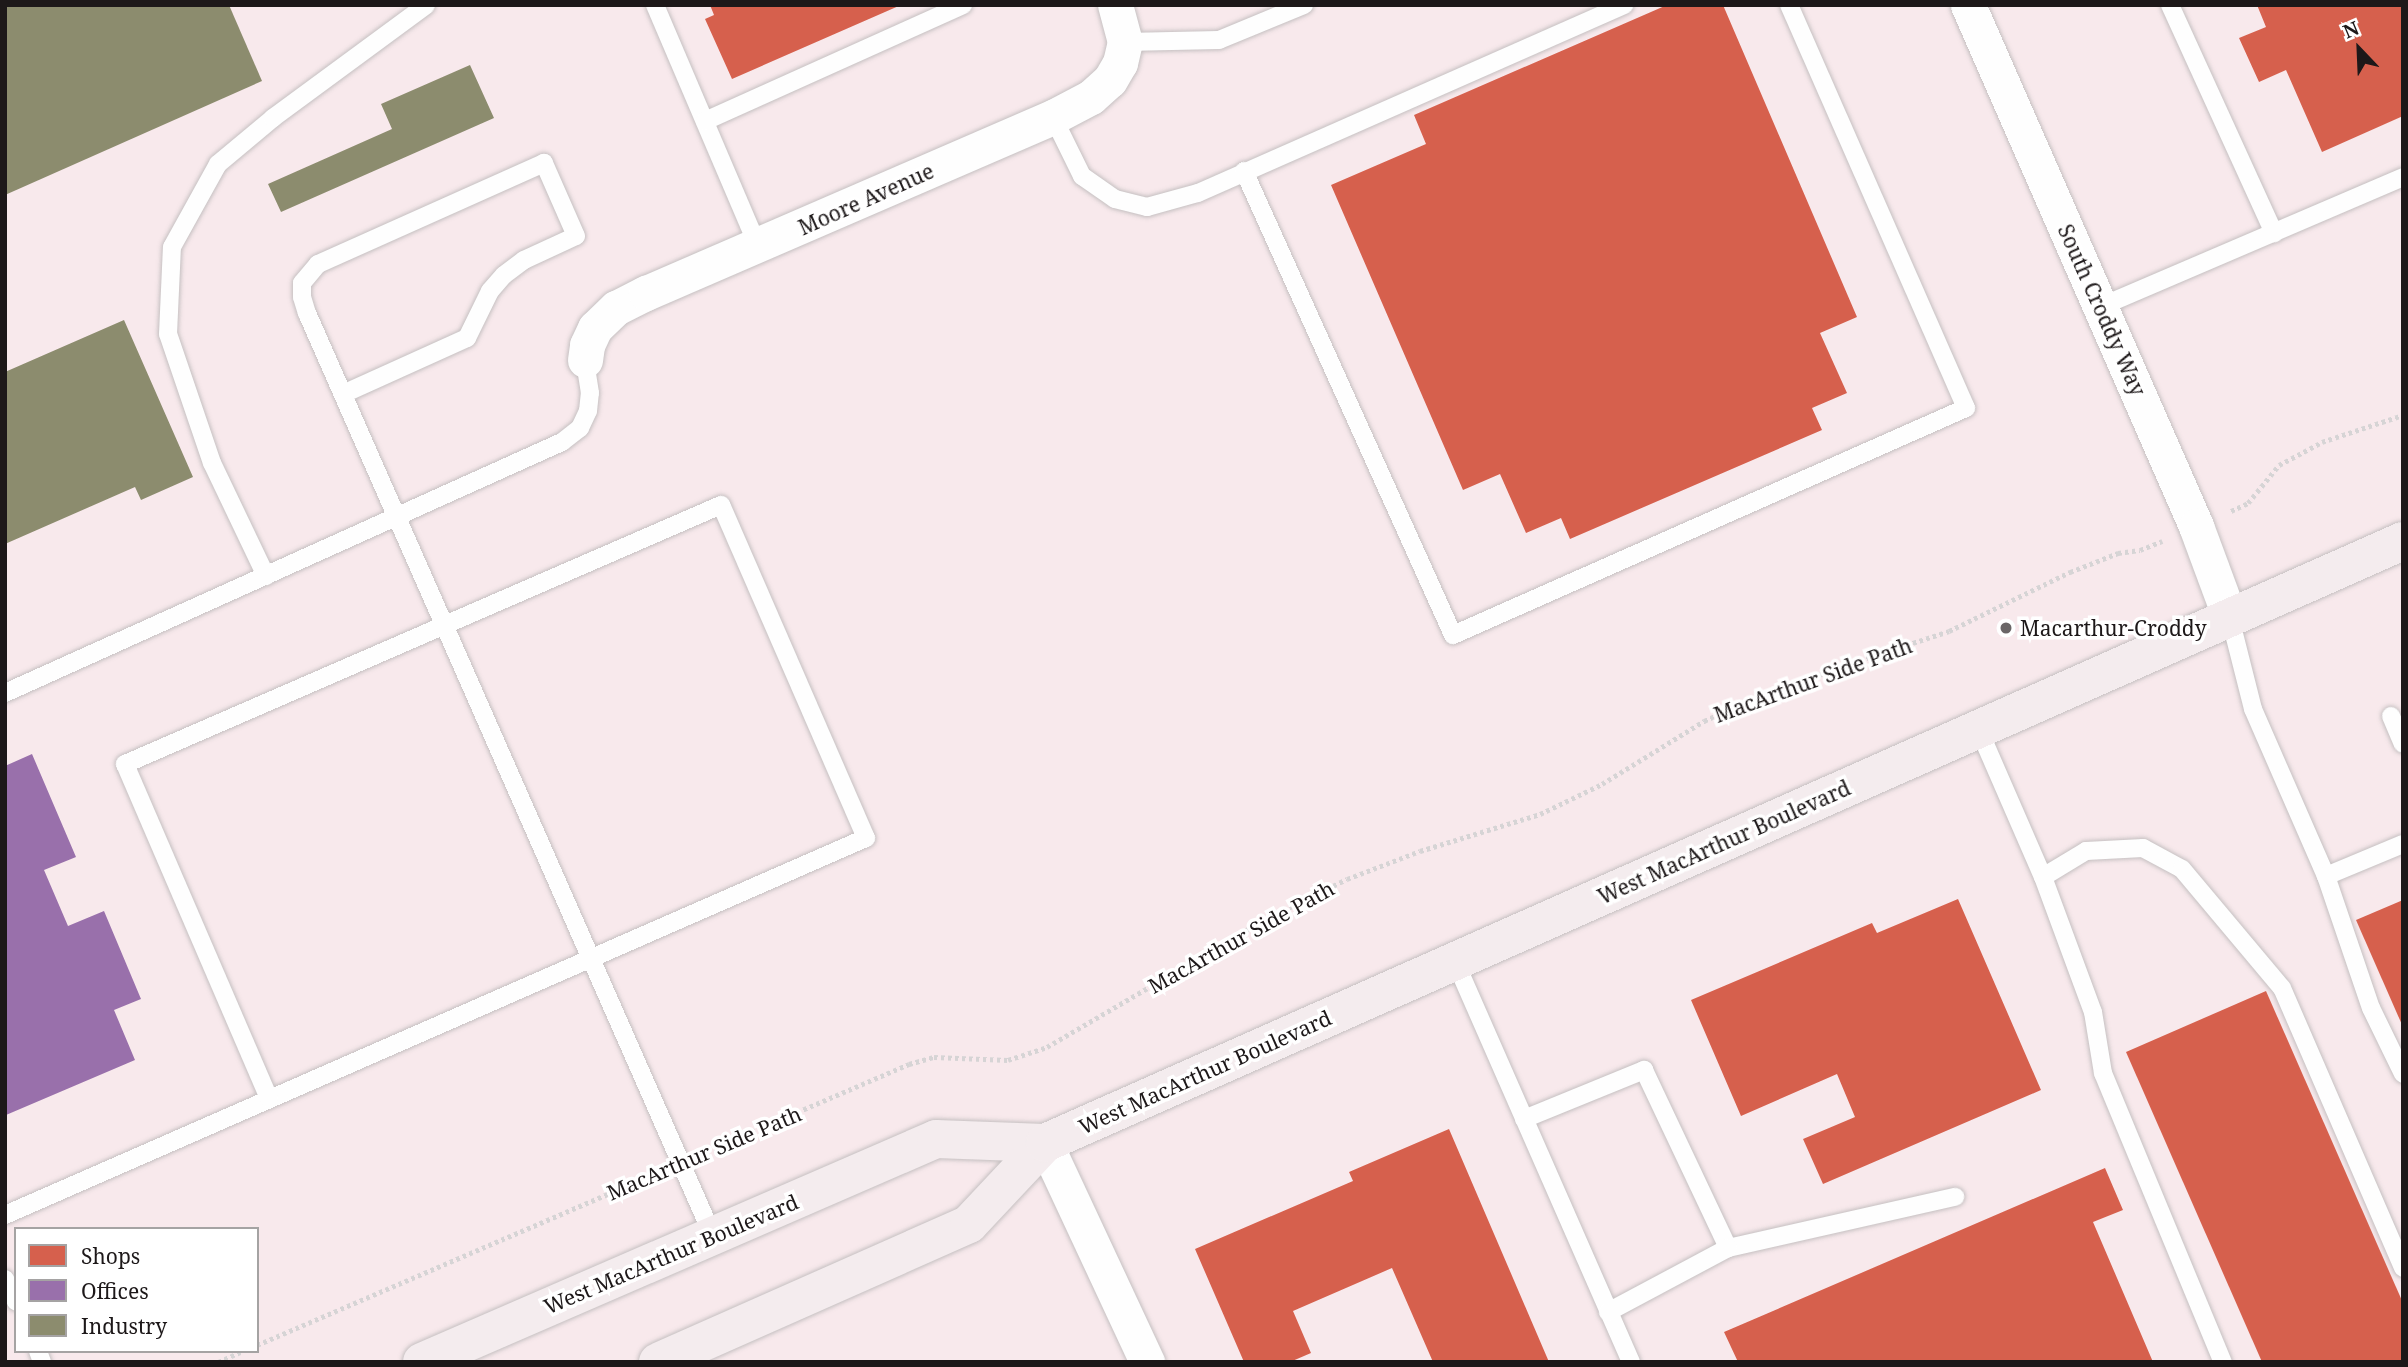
<!DOCTYPE html>
<style>
body{margin:0}
#map{position:relative;width:2408px;height:1367px;overflow:hidden;background:#faf5f5;font-family:"Noto Serif",serif}
div>[style]{position:absolute}
[style*='--x']{left:calc(var(--x)*1px);top:calc(var(--y)*1px);width:calc(var(--w)*1px);rotate:calc(var(--a)*1deg)}
.built>*{inset:0;background:#f8e9ec}
.shops>*{inset:0;background:#d6604d}
.offices>*{inset:0;background:#9970ab}
.industry>*{inset:0;background:#8c8c6e}
.path>*{height:4.5px;margin-top:-2.25px;transform-origin:0;background:repeating-linear-gradient(90deg,#d6d4d5 0 3.5px,transparent 0 7px)}
.roads{filter:drop-shadow(0 0 2px #c5c0c1) drop-shadow(0 0 2px #c5c0c1)}
.lane>*{height:18px;margin:-9px;padding:0 9px;transform-origin:9px;border-radius:9px;background:#fefefe}
.street>*{height:35px;margin:-17.5px;padding:0 17.5px;transform-origin:17.5px;border-radius:17.5px;background:#fefefe}
.primary>*{height:38px;margin:-19px;padding:0 19px;transform-origin:19px;border-radius:19px;background:#f4ecee}
.dots>*{width:19px;height:19px;translate:-50% -50%;box-sizing:border-box;border:4px solid #fff;border-radius:50%}
span{translate:-50% -50%;white-space:nowrap;text-align:center;line-height:1.15;-webkit-text-stroke:7px #fff;paint-order:stroke}
.street-label{font-size:21px;color:#1d1819}
.poi-label{font-size:21px;color:#1d1819}
.left{translate:0 -50%;text-align:left}
.frame{position:absolute;inset:0;border:7px solid #1d1819;pointer-events:none}
.legend{position:absolute;left:14px;top:1227px;width:245px;height:126px;box-sizing:border-box;background:#fff;border:2px solid #a5a3a3;margin:0;padding:9px 12px;list-style:none;font-size:21px;color:#1d1819}
.legend li{display:flex;align-items:center;gap:14px;height:35px}
.legend b{width:35px;border:2px solid #a5a3a3}
.north{position:absolute;left:2324px;top:14px;width:70px;height:70px;-webkit-text-stroke:5px #fff;paint-order:stroke;rotate:337deg;font-size:19px;font-weight:700;line-height:28px;text-align:center;color:#1d1819}
.north::after{content:'';display:block;margin:auto;width:24px;height:32px;background:#1d1819;clip-path:polygon(50% 0,100% 100%,50% 72%,0 100%)}
</style>
<div id="map">
<div class="built">
<i style="clip-path:polygon(evenodd,5px 5px,2403px 5px,2403px 1362px,5px 1362px,5px 5px,16px 1229px,257px 1229px,257px 1351px,16px 1351px,16px 1229px)"></i>
</div>
<div class="shops">
<i style="clip-path:polygon(710px 5px,901px 5px,732px 79px,705px 19px,714px 15px)"></i>
<i style="clip-path:polygon(1667px 5px,1723px 5px,1857px 317px,1820px 333px,1847px 393px,1812px 408px,1822px 430px,1570px 539px,1561px 518px,1526px 533px,1500px 474px,1463px 490px,1331px 185px,1426px 144px,1414px 115px)"></i>
<i style="clip-path:polygon(2257px 5px,2403px 5px,2403px 116px,2322px 152px,2286px 70px,2259px 82px,2239px 38px,2266px 27px)"></i>
<i style="clip-path:polygon(1958px 899px,2041px 1090px,1823px 1184px,1803px 1139px,1855px 1117px,1837px 1074px,1741px 1116px,1691px 1000px,1872px 923px,1877px 933px)"></i>
<i style="clip-path:polygon(2403px 900px,2403px 1027px,2356px 920px)"></i>
<i style="clip-path:polygon(2266px 991px,2403px 1303px,2403px 1362px,2262px 1362px,2126px 1052px)"></i>
<i style="clip-path:polygon(1449px 1129px,1549px 1362px,1433px 1362px,1392px 1268px,1293px 1311px,1311px 1353px,1290px 1362px,1244px 1362px,1195px 1249px,1353px 1181px,1349px 1172px)"></i>
<i style="clip-path:polygon(2105px 1168px,2123px 1210px,2093px 1222px,2153px 1362px,1738px 1362px,1724px 1332px)"></i>
</div>
<div class="offices">
<i style="clip-path:polygon(32px 754px,76px 857px,44px 870px,68px 926px,104px 911px,141px 999px,114px 1010px,135px 1060px,6px 1115px,5px 766px)"></i>
</div>
<div class="industry">
<i style="clip-path:polygon(5px 5px,229px 5px,262px 81px,5px 195px)"></i>
<i style="clip-path:polygon(470px 65px,494px 118px,281px 212px,268px 184px,392px 129px,381px 104px)"></i>
<i style="clip-path:polygon(124px 320px,193px 477px,141px 500px,135px 487px,5px 544px,5px 372px)"></i>
</div>
<div class="path">
<i style="--x:2231;--y:511;--w:19;--a:-25"></i>
<i style="--x:2248;--y:503;--w:49;--a:-50.8"></i>
<i style="--x:2279;--y:465;--w:49;--a:-28.1"></i>
<i style="--x:2322;--y:442;--w:85;--a:-18.4"></i>
<i style="--x:707;--y:1151;--w:220;--a:-23.3"></i>
<i style="--x:909;--y:1064;--w:26;--a:-16"></i>
<i style="--x:934;--y:1057;--w:74;--a:2.3"></i>
<i style="--x:1008;--y:1060;--w:41;--a:-18.4"></i>
<i style="--x:1047;--y:1047;--w:245;--a:-30.4"></i>
<i style="--x:1258;--y:923;--w:99;--a:-26.3"></i>
<i style="--x:1347;--y:879;--w:78;--a:-21"></i>
<i style="--x:1420;--y:851;--w:126;--a:-17.1"></i>
<i style="--x:1540;--y:814;--w:69;--a:-25.8"></i>
<i style="--x:1602;--y:784;--w:120;--a:-31.7"></i>
<i style="--x:1704;--y:721;--w:45;--a:-24.9"></i>
<i style="--x:1745;--y:702;--w:23;--a:-13"></i>
<i style="--x:1767;--y:697;--w:72;--a:-23"></i>
<i style="--x:1833;--y:669;--w:122;--a:-18.1"></i>
<i style="--x:1949;--y:631;--w:135;--a:-26"></i>
<i style="--x:2070;--y:572;--w:52;--a:-21.6"></i>
<i style="--x:2118;--y:553;--w:22;--a:-8"></i>
<i style="--x:2140;--y:550;--w:24;--a:-22"></i>
<i style="--x:257;--y:1345;--w:432;--a:-23.3"></i>
<i style="--x:218;--y:1362;--w:27;--a:-24"></i>
</div>
<div class="roads">
<div class="lane">
<i style="--x:655;--y:5;--w:262;--a:66.9"></i>
<i style="--x:2170;--y:5;--w:251;--a:65.5"></i>
<i style="--x:1125;--y:42;--w:94;--a:-1.2"></i>
<i style="--x:1219;--y:40;--w:92;--a:-22.4"></i>
<i style="--x:1053;--y:117;--w:66;--a:63.8"></i>
<i style="--x:1082;--y:176;--w:40;--a:34.9"></i>
<i style="--x:1115;--y:199;--w:33;--a:14"></i>
<i style="--x:1147;--y:207;--w:53;--a:-15.4"></i>
<i style="--x:1198;--y:193;--w:466;--a:-23.8"></i>
<i style="--x:705;--y:121;--w:283;--a:-24.2"></i>
<i style="--x:1244;--y:171;--w:509;--a:65.75"></i>
<i style="--x:1453;--y:635;--w:561;--a:-23.87"></i>
<i style="--x:1966;--y:408;--w:440;--a:-113.7"></i>
<i style="--x:2100;--y:307;--w:330;--a:-23.2"></i>
<i style="--x:343;--y:394;--w:136;--a:-24.3"></i>
<i style="--x:467;--y:338;--w:52;--a:-63.9"></i>
<i style="--x:490;--y:291;--w:21;--a:-49"></i>
<i style="--x:504;--y:275;--w:25;--a:-37"></i>
<i style="--x:524;--y:260;--w:57;--a:-24.8"></i>
<i style="--x:576;--y:236;--w:80;--a:-113.7"></i>
<i style="--x:544;--y:163;--w:248;--a:155.9"></i>
<i style="--x:318;--y:264;--w:25;--a:130"></i>
<i style="--x:302;--y:283;--w:14;--a:90"></i>
<i style="--x:302;--y:297;--w:17;--a:73"></i>
<i style="--x:307;--y:313;--w:1008;--a:66.26"></i>
<i style="--x:266;--y:576;--w:125;--a:-115.5"></i>
<i style="--x:212;--y:463;--w:136;--a:-108.8"></i>
<i style="--x:168;--y:334;--w:87;--a:-87.4"></i>
<i style="--x:172;--y:247;--w:95;--a:-61"></i>
<i style="--x:218;--y:164;--w:72;--a:-39.9"></i>
<i style="--x:273;--y:118;--w:190;--a:-36.4"></i>
<i style="--x:2230;--y:618;--w:94;--a:75.8"></i>
<i style="--x:2253;--y:709;--w:182;--a:66.4"></i>
<i style="--x:2326;--y:876;--w:83;--a:-22.6"></i>
<i style="--x:5;--y:693;--w:611;--a:-24.26"></i>
<i style="--x:562;--y:442;--w:23;--a:-38"></i>
<i style="--x:580;--y:428;--w:19;--a:-65"></i>
<i style="--x:588;--y:411;--w:18;--a:-84"></i>
<i style="--x:590;--y:393;--w:33;--a:-99"></i>
<i style="--x:2391;--y:716;--w:30;--a:67"></i>
<i style="--x:1979;--y:730;--w:160;--a:66.5"></i>
<i style="--x:2043;--y:877;--w:50;--a:-31.2"></i>
<i style="--x:2086;--y:851;--w:57;--a:-3"></i>
<i style="--x:2143;--y:848;--w:44;--a:28.3"></i>
<i style="--x:2182;--y:869;--w:155;--a:50"></i>
<i style="--x:2282;--y:988;--w:305;--a:66.6"></i>
<i style="--x:2326;--y:876;--w:139;--a:71.2"></i>
<i style="--x:2371;--y:1008;--w:73;--a:64.1"></i>
<i style="--x:2043;--y:877;--w:144;--a:69.7"></i>
<i style="--x:2093;--y:1012;--w:62;--a:80.7"></i>
<i style="--x:2103;--y:1073;--w:313;--a:67.5"></i>
<i style="--x:1455;--y:961;--w:438;--a:66.3"></i>
<i style="--x:1524;--y:1119;--w:130;--a:-22.2"></i>
<i style="--x:1644;--y:1070;--w:197;--a:64.7"></i>
<i style="--x:1728;--y:1248;--w:233;--a:-12.7"></i>
<i style="--x:5;--y:1215;--w:940;--a:-23.65"></i>
<i style="--x:866;--y:838;--w:363;--a:-113.5"></i>
<i style="--x:721;--y:505;--w:650;--a:156.51"></i>
<i style="--x:125;--y:764;--w:364;--a:66.7"></i>
<i style="--x:5;--y:1279;--w:25;--a:64"></i>
<i style="--x:1608;--y:1312;--w:136;--a:-28.1"></i>
<i style="--x:38;--y:1351;--w:12;--a:70"></i>
</div>
<div class="street">
<i style="--x:1968;--y:5;--w:569;--a:66.36"></i>
<i style="--x:2196;--y:526;--w:98;--a:69.7"></i>
<i style="--x:585;--y:360;--w:15;--a:-82"></i>
<i style="--x:587;--y:345;--w:19;--a:-65"></i>
<i style="--x:595;--y:328;--w:29;--a:-44"></i>
<i style="--x:616;--y:308;--w:34;--a:-27"></i>
<i style="--x:646;--y:293;--w:443;--a:-23.4"></i>
<i style="--x:1053;--y:117;--w:43;--a:-27.8"></i>
<i style="--x:1091;--y:97;--w:25;--a:-42"></i>
<i style="--x:1110;--y:80;--w:20;--a:-60"></i>
<i style="--x:1120;--y:63;--w:22;--a:-77"></i>
<i style="--x:1125;--y:42;--w:38;--a:-105"></i>
<i style="--x:1045;--y:1143;--w:242;--a:65"></i>
</div>
<div class="primary">
<i style="--x:422;--y:1362;--w:560;--a:-23.45"></i>
<i style="--x:936;--y:1139;--w:109;--a:2.1"></i>
<i style="--x:658;--y:1362;--w:340;--a:-23.9"></i>
<i style="--x:969;--y:1224;--w:111;--a:-46.8"></i>
<i style="--x:1045;--y:1143;--w:1485;--a:-23.91"></i>
</div>
</div>
<div class="dots">
<i style="left:2006px;top:628px;background:#6a6566"></i>
</div>
<div class="street-label">
<span style="left:866px;top:199px;rotate:-24deg">Moore Avenue</span>
<span style="left:2102px;top:310px;rotate:66deg">South Croddy Way</span>
<span style="left:1813px;top:680px;rotate:-20deg">MacArthur Side Path</span>
<span style="left:1724px;top:842px;rotate:-24deg">West MacArthur Boulevard</span>
<span style="left:1241px;top:937px;rotate:-29deg">MacArthur Side Path</span>
<span style="left:1205px;top:1072px;rotate:-24deg">West MacArthur Boulevard</span>
<span style="left:704px;top:1153px;rotate:-23deg">MacArthur Side Path</span>
<span style="left:671px;top:1254px;rotate:-23deg">West MacArthur Boulevard</span>
</div>
<div class="poi-label">
<span class="left" style="left:2020px;top:628px">Macarthur-Croddy</span>
</div>
<div class="frame"></div>
<ul class="legend">
<li><b style="height:19px;background:#d6604d"></b>Shops</li>
<li><b style="height:19px;background:#9970ab"></b>Offices</li>
<li><b style="height:19px;background:#8c8c6e"></b>Industry</li>
</ul>
<div class="north">N</div>
</div>
